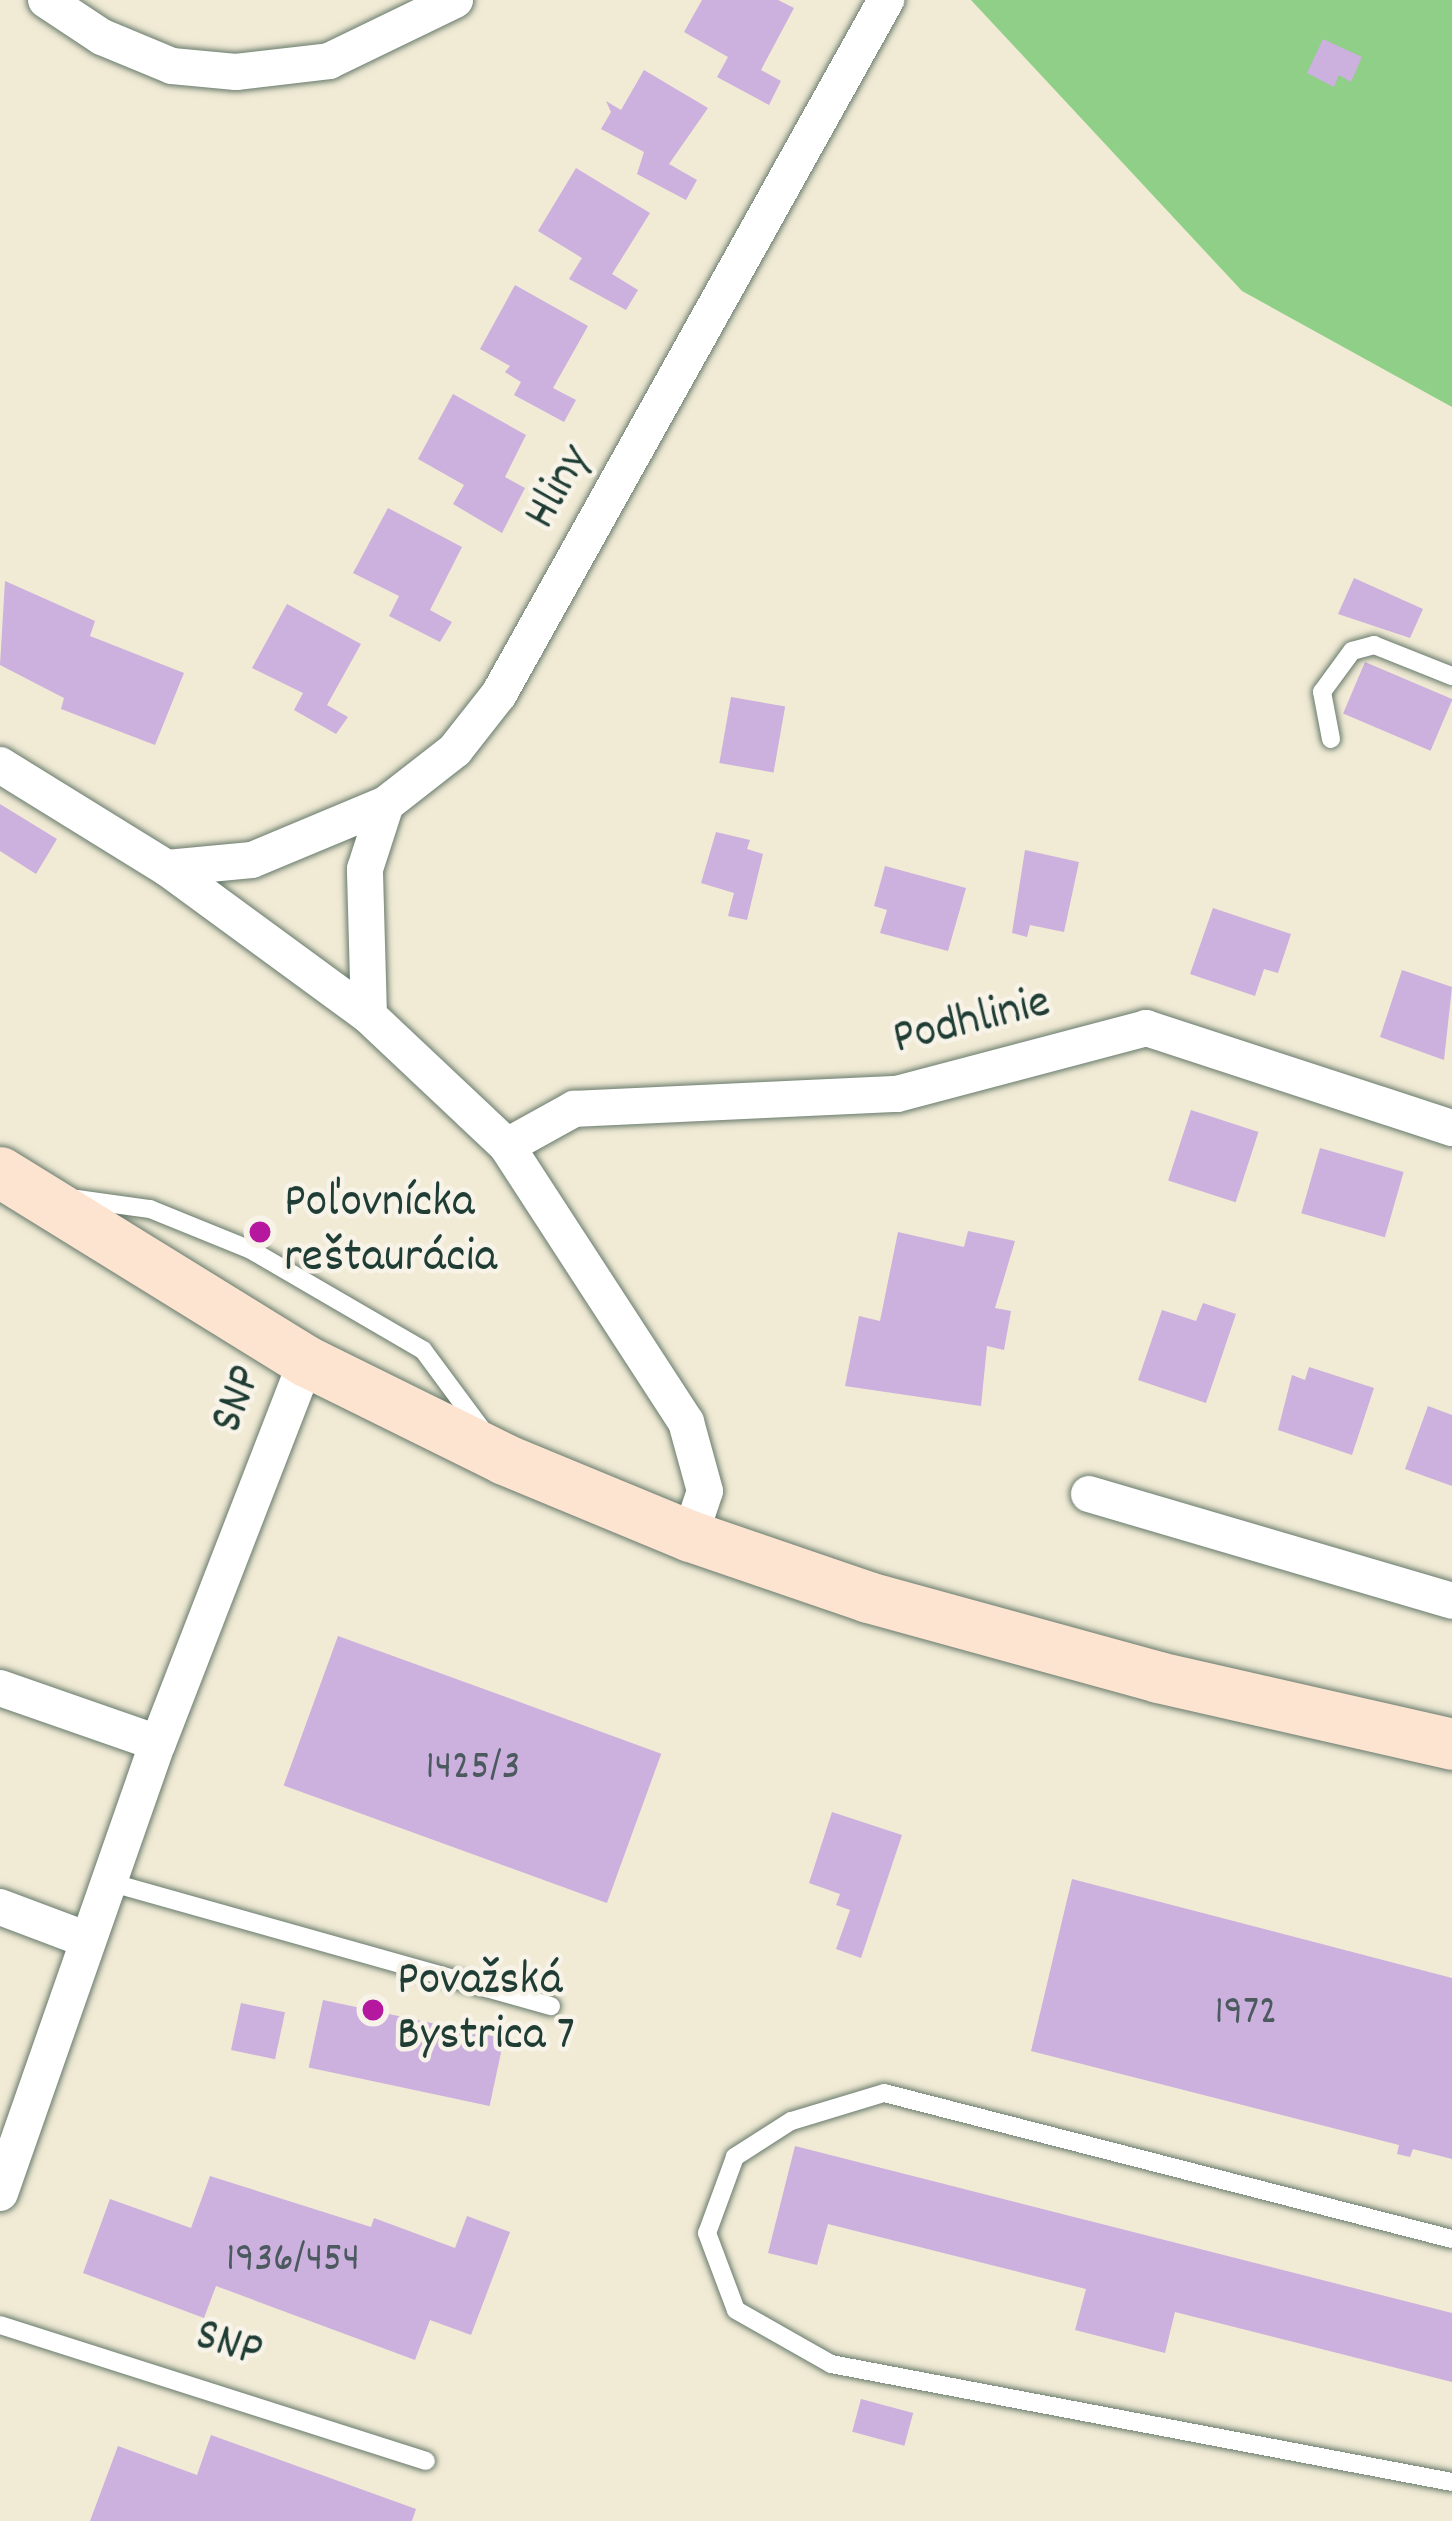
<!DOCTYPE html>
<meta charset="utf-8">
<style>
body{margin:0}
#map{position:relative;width:1452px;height:2521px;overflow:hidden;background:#f1ebd5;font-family:Dekko,sans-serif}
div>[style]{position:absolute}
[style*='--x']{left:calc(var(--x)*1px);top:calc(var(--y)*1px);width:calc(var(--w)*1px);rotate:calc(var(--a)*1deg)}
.green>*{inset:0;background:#8fcf87}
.building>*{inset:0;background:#ccb0dd;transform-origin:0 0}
.roads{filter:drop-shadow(0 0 3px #687a6c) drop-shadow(0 0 3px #687a6c)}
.lane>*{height:18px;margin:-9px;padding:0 9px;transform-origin:9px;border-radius:9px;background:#fff}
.street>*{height:36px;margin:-18px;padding:0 18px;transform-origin:18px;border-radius:18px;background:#fff}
.secondary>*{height:51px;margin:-25.5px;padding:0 25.5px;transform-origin:25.5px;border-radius:25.5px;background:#fde4d1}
.dots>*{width:33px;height:33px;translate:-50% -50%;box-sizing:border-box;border:6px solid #f7f3e8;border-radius:50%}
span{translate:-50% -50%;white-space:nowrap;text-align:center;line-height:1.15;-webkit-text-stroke:9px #f7f3e8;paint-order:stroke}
.number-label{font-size:42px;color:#4a5a5e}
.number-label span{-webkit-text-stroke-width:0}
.street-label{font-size:48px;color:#1f3d34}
.poi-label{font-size:48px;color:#1f3d34}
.left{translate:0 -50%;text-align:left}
</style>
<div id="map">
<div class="green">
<i style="clip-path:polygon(971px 0,1452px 0,1452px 407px,1242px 291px)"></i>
</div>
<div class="building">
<i style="clip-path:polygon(702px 0,778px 0,794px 8px,761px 70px,781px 81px,769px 105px,717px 77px,728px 57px,684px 32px)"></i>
<i style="clip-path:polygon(1323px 39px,1362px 57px,1351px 82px,1339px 75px,1334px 87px,1307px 73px)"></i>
<i style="clip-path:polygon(644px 70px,708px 108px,669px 164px,697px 180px,686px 200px,637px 174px,644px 152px,601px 129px,611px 112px,606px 101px,621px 110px)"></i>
<i style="clip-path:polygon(576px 168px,650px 213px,612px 274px,638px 290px,626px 310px,569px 279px,582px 258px,538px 231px)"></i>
<i style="clip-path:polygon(515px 285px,588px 326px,553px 388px,576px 400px,564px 422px,514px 395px,521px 382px,505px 372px,510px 366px,480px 349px)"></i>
<i style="clip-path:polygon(453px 394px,526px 435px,505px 477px,525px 488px,502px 533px,453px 504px,464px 485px,418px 459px)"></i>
<i style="clip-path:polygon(388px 508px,462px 547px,430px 610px,452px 622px,440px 642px,389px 616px,399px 596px,353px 573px)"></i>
<i style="clip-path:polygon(1354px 578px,1423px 609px,1410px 638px,1338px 614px)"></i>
<i style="clip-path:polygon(5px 581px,95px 621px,90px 636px,184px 673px,155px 745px,61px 709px,64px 698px,0 665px)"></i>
<i style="clip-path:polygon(287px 604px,361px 644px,327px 705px,348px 717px,336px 734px,294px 710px,303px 693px,252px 668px)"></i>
<i style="left:1365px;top:662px;width:95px;height:56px;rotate:23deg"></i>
<i style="left:731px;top:697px;width:55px;height:67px;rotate:10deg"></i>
<i style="clip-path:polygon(0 804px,57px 839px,36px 874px,0 851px)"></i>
<i style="clip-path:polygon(716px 832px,750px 840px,747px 849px,763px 854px,747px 920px,728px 916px,734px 893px,701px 883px)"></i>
<i style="clip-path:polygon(1025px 850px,1079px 862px,1064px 932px,1030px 925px,1027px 937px,1012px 933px)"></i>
<i style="clip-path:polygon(885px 866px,966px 888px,948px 951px,880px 933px,887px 910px,874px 906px)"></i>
<i style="clip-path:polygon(1213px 908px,1291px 934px,1278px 973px,1264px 969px,1255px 996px,1190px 974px)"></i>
<i style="clip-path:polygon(1402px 970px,1452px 987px,1444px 1060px,1380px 1037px)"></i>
<i style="left:1191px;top:1110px;width:71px;height:74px;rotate:18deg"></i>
<i style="left:1320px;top:1148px;width:87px;height:68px;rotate:16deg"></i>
<i style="clip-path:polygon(968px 1231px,1015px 1241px,995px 1308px,1011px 1311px,1004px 1350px,987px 1346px,981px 1406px,845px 1386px,859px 1316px,880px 1321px,898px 1232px,964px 1247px)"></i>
<i style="clip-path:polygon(1203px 1303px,1236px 1314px,1206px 1403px,1138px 1380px,1162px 1310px,1196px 1321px)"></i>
<i style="clip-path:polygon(1309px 1367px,1374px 1388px,1352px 1455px,1278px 1430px,1292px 1375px,1305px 1380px)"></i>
<i style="clip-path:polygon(1428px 1406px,1452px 1415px,1452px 1486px,1405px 1469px)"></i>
<i style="left:338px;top:1636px;width:344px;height:159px;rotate:20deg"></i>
<i style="clip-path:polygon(832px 1812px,902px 1835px,861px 1958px,836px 1949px,850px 1910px,836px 1905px,840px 1894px,809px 1883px)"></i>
<i style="clip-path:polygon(1072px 1879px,1452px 1978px,1452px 2159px,1413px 2149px,1410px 2157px,1397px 2154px,1399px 2145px,1031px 2051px)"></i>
<i style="left:323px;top:2000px;width:185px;height:69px;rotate:12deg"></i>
<i style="left:241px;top:2003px;width:45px;height:48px;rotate:12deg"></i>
<i style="clip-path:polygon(795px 2146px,1452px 2313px,1452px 2382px,1175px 2312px,1165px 2353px,1075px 2330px,1086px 2289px,828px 2224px,817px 2265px,768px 2253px)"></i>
<i style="clip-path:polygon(210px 2176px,371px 2227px,374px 2218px,455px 2248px,467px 2216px,510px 2232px,471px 2335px,430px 2320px,415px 2360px,216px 2286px,204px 2318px,83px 2273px,110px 2199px,191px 2228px)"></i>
<i style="left:861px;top:2399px;width:54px;height:34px;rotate:15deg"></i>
<i style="clip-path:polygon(211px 2435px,416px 2509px,412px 2521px,90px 2521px,118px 2446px,197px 2475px)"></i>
</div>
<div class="roads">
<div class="lane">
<i style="--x:1331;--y:739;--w:48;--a:-100.8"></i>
<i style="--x:1322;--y:692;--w:51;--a:-53.8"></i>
<i style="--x:1352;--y:651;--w:23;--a:-15"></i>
<i style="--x:1374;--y:645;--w:84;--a:21.7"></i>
<i style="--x:77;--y:1199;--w:74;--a:7.8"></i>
<i style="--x:150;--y:1209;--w:109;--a:22.1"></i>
<i style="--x:251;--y:1250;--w:199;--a:30.2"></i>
<i style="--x:423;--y:1350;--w:101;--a:53.5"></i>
<i style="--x:109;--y:1882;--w:459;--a:15.7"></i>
<i style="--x:1452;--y:2239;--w:586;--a:-165.58"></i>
<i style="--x:884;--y:2093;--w:97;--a:163.2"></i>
<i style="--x:791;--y:2121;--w:67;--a:147.3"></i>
<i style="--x:735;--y:2157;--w:81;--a:110.2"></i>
<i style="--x:707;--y:2233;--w:82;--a:69.4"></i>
<i style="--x:736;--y:2310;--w:109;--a:29.6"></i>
<i style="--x:831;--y:2364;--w:632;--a:10.76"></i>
<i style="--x:0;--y:2325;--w:447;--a:17.7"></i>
</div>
<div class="street">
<i style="--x:46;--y:0;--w:67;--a:33.5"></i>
<i style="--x:102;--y:37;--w:76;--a:22.5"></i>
<i style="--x:172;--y:66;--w:64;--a:5.4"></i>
<i style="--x:236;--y:72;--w:94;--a:-6.7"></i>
<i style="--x:329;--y:61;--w:140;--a:-25.8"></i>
<i style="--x:0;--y:765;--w:196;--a:31.7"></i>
<i style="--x:167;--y:868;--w:250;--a:36.2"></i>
<i style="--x:167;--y:868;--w:85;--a:-5.4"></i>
<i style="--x:252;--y:860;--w:145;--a:-22.7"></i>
<i style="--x:507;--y:1146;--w:77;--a:-28.9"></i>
<i style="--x:574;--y:1109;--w:323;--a:-2.7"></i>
<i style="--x:897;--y:1094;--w:258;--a:-14.8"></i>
<i style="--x:1146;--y:1028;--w:322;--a:18.1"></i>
<i style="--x:1089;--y:1494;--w:378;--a:16.4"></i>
<i style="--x:690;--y:1536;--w:47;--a:-71.6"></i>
<i style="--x:705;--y:1491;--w:72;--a:-105.4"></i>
<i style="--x:686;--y:1422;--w:329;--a:-123"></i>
<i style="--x:507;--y:1146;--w:190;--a:-136.7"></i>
<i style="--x:369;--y:1016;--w:147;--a:-91.6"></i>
<i style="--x:365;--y:869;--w:68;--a:-72.1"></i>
<i style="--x:386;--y:804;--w:88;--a:-38"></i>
<i style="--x:455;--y:750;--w:71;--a:-51.8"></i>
<i style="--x:499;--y:694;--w:795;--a:-60.85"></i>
<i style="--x:0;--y:1688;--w:167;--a:19.2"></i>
<i style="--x:0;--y:1907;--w:94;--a:20.6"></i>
<i style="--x:0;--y:2193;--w:477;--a:-70.7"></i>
<i style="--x:158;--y:1743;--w:410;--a:-68.8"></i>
</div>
<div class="secondary">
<i style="--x:0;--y:1172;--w:360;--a:31.7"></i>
<i style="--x:306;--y:1361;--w:221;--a:26.3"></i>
<i style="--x:504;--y:1459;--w:201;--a:22.5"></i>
<i style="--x:690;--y:1536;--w:188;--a:18.9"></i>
<i style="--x:868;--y:1597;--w:301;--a:15.4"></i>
<i style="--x:1158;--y:1677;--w:302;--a:12.8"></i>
</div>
</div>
<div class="dots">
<i style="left:260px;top:1232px;background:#b5179e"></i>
<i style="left:373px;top:2010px;background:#b5179e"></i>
</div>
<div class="number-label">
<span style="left:473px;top:1769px">1425/3</span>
<span style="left:1246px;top:2014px">1972</span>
<span style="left:293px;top:2261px">1936/454</span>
</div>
<div class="street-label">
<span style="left:560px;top:488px;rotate:-61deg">Hliny</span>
<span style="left:972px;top:1023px;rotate:-14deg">Podhlinie</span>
<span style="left:239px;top:1400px;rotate:-69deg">SNP</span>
<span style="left:228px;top:2346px;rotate:18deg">SNP</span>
</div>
<div class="poi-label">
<span class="left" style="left:284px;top:1232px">Poľovnícka<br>reštaurácia</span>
<span class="left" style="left:397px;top:2010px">Považská<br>Bystrica 7</span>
</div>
</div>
